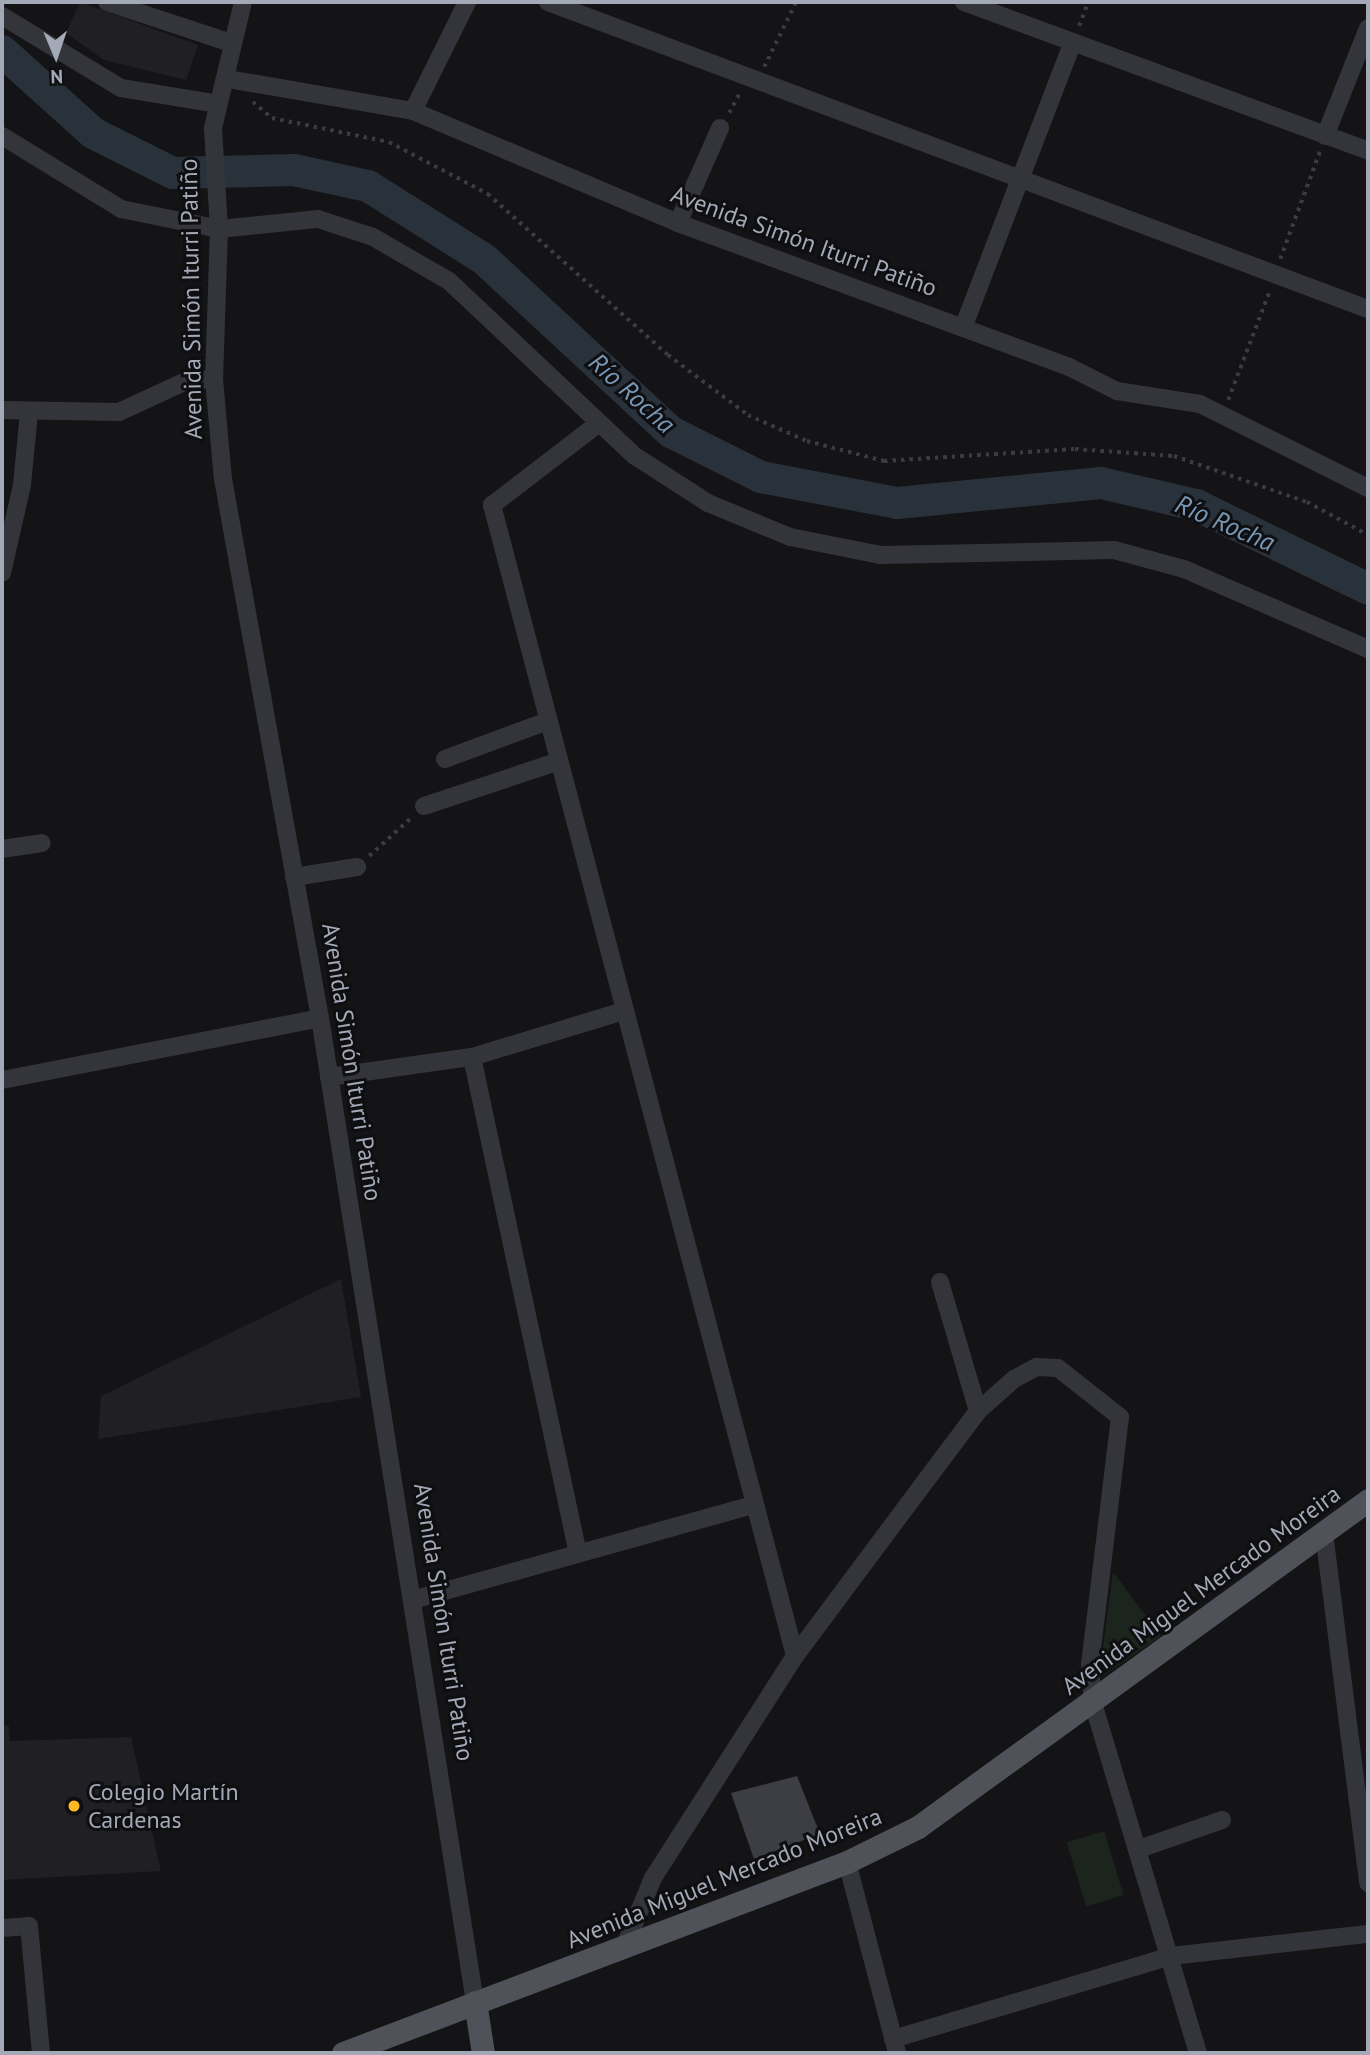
<!DOCTYPE html>
<meta charset="utf-8">
<style>
body{margin:0}
#map{position:relative;width:1370px;height:2055px;overflow:hidden;background:#141316;font-family:"PT Sans",sans-serif}
div>[style]{position:absolute}
[style*='--x']{left:calc(var(--x)*1px);top:calc(var(--y)*1px);width:calc(var(--w)*1px);rotate:calc(var(--a)*1deg)}
.built>*{inset:0;background:#201f23}
.green>*{inset:0;background:#1b241d;transform-origin:0 0}
.river>*{height:32px;margin:-16px;padding:0 16px;transform-origin:16px;border-radius:16px;background:#29323b}
.building>*{inset:0;background:#3d3e43}
.path>*{height:3.5px;margin-top:-1.75px;transform-origin:0;background:repeating-linear-gradient(90deg,#3a3c42 0 3.5px,transparent 0 8.5px)}
.minor>*{height:18px;margin:-9px;padding:0 9px;transform-origin:9px;border-radius:9px;background:#34353b}
.major>*{height:23px;margin:-11.5px;padding:0 11.5px;transform-origin:11.5px;border-radius:11.5px;background:#50525a}
.dots>*{width:19px;height:19px;translate:-50% -50%;box-sizing:border-box;border:4px solid #0f0f11;border-radius:50%}
span{translate:-50% -50%;white-space:nowrap;text-align:center;line-height:1.15;-webkit-text-stroke:6px #0f0f11;paint-order:stroke}
.street-label{font-size:24px;color:#a4a9b7}
.poi-label{font-size:24px;color:#a4a9b7}
.left{translate:0 -50%;text-align:left}
.water-label{font-size:26px;color:#7797b6;font-style:italic}
.frame{position:absolute;inset:0;border:4px solid #a4a9b7;pointer-events:none}
.north{position:absolute;left:21px;top:21px;width:70px;height:70px;-webkit-text-stroke:5px #0f0f11;paint-order:stroke;rotate:178deg;font-size:19px;font-weight:700;line-height:28px;text-align:center;color:#a4a9b7}
.north::after{content:'';display:block;margin:auto;width:24px;height:32px;background:#a4a9b7;clip-path:polygon(50% 0,100% 100%,50% 72%,0 100%)}
</style>
<div id="map">
<div class="built">
<i style="clip-path:polygon(80px 2px,198px 45px,186px 80px,104px 60px,66px 33px)"></i>
<i style="clip-path:polygon(341px 1279px,361px 1397px,98px 1439px,101px 1396px)"></i>
<i style="clip-path:polygon(2px 1726px,9px 1726px,10px 1741px,131px 1737px,161px 1871px,2px 1880px)"></i>
</div>
<div class="green">
<i style="clip-path:polygon(1113px 1572px,1161px 1636px,1103px 1676px,1100px 1669px)"></i>
<i style="left:1104px;top:1831px;width:67px;height:39px;rotate:73deg"></i>
</div>
<div class="river">
<i style="--x:2;--y:51;--w:122;--a:42"></i>
<i style="--x:93;--y:133;--w:89;--a:26.6"></i>
<i style="--x:173;--y:173;--w:121;--a:-1.4"></i>
<i style="--x:294;--y:170;--w:76;--a:12.2"></i>
<i style="--x:368;--y:186;--w:137;--a:32.2"></i>
<i style="--x:484;--y:259;--w:255;--a:42.8"></i>
<i style="--x:671;--y:432;--w:101;--a:26.6"></i>
<i style="--x:761;--y:477;--w:138;--a:10.8"></i>
<i style="--x:897;--y:503;--w:205;--a:-5.6"></i>
<i style="--x:1101;--y:483;--w:98;--a:13"></i>
<i style="--x:1196;--y:505;--w:191;--a:26"></i>
</div>
<div class="building">
<i style="clip-path:polygon(797px 1776px,820px 1834px,754px 1859px,731px 1793px)"></i>
</div>
<div class="path">
<i style="--x:1079;--y:26;--w:26;--a:-69"></i>
<i style="--x:764;--y:67;--w:72;--a:-63.8"></i>
<i style="--x:253;--y:102;--w:25;--a:40"></i>
<i style="--x:272;--y:118;--w:119;--a:11.6"></i>
<i style="--x:389;--y:142;--w:112;--a:27.7"></i>
<i style="--x:488;--y:194;--w:241;--a:41.8"></i>
<i style="--x:668;--y:355;--w:100;--a:36.9"></i>
<i style="--x:748;--y:415;--w:64;--a:23.8"></i>
<i style="--x:807;--y:441;--w:80;--a:14.6"></i>
<i style="--x:884;--y:461;--w:191;--a:-3.6"></i>
<i style="--x:1075;--y:449;--w:99;--a:4"></i>
<i style="--x:1174;--y:456;--w:141;--a:19.1"></i>
<i style="--x:1307;--y:502;--w:69;--a:28.4"></i>
<i style="--x:729;--y:113;--w:24;--a:-62"></i>
<i style="--x:1280;--y:259;--w:115;--a:-69.7"></i>
<i style="--x:1228;--y:400;--w:118;--a:-69.1"></i>
<i style="--x:369;--y:856;--w:58;--a:-42.2"></i>
</div>
<div class="minor">
<i style="--x:107;--y:2;--w:131;--a:18.3"></i>
<i style="--x:243;--y:2;--w:130;--a:103.4"></i>
<i style="--x:213;--y:128;--w:101;--a:86.6"></i>
<i style="--x:219;--y:229;--w:150;--a:91.9"></i>
<i style="--x:214;--y:379;--w:100;--a:84.9"></i>
<i style="--x:223;--y:479;--w:548;--a:79.8"></i>
<i style="--x:320;--y:1018;--w:996;--a:81.05"></i>
<i style="--x:548;--y:2;--w:876;--a:20.53"></i>
<i style="--x:964;--y:2;--w:431;--a:20.2"></i>
<i style="--x:2;--y:16;--w:139;--a:31.2"></i>
<i style="--x:121;--y:88;--w:99;--a:9.3"></i>
<i style="--x:228;--y:79;--w:188;--a:9.8"></i>
<i style="--x:413;--y:111;--w:288;--a:22.9"></i>
<i style="--x:678;--y:223;--w:417;--a:20.2"></i>
<i style="--x:1069;--y:367;--w:54;--a:26.6"></i>
<i style="--x:1117;--y:391;--w:84;--a:8.9"></i>
<i style="--x:1200;--y:404;--w:188;--a:26.6"></i>
<i style="--x:413;--y:111;--w:122;--a:-63.6"></i>
<i style="--x:2;--y:136;--w:140;--a:31.5"></i>
<i style="--x:121;--y:209;--w:100;--a:11.5"></i>
<i style="--x:219;--y:229;--w:100;--a:-5.8"></i>
<i style="--x:318;--y:219;--w:58;--a:18.1"></i>
<i style="--x:373;--y:237;--w:88;--a:30.1"></i>
<i style="--x:449;--y:281;--w:255;--a:43.3"></i>
<i style="--x:635;--y:456;--w:87;--a:32.8"></i>
<i style="--x:708;--y:503;--w:89;--a:22.5"></i>
<i style="--x:790;--y:537;--w:93;--a:11.2"></i>
<i style="--x:881;--y:555;--w:233;--a:-1.2"></i>
<i style="--x:1114;--y:550;--w:73;--a:15.2"></i>
<i style="--x:1184;--y:569;--w:201;--a:23.5"></i>
<i style="--x:1325;--y:136;--w:116;--a:-68.3"></i>
<i style="--x:678;--y:223;--w:104;--a:-66.1"></i>
<i style="--x:963;--y:328;--w:304;--a:-69"></i>
<i style="--x:2;--y:410;--w:117;--a:1"></i>
<i style="--x:119;--y:412;--w:74;--a:-24.8"></i>
<i style="--x:186;--y:381;--w:28;--a:-4"></i>
<i style="--x:599;--y:423;--w:135;--a:142.5"></i>
<i style="--x:492;--y:505;--w:1190;--a:75.25"></i>
<i style="--x:2;--y:573;--w:90;--a:-77.2"></i>
<i style="--x:22;--y:485;--w:73;--a:-84.5"></i>
<i style="--x:445;--y:759;--w:107;--a:-20.3"></i>
<i style="--x:424;--y:806;--w:139;--a:-18.4"></i>
<i style="--x:2;--y:849;--w:40;--a:-8.5"></i>
<i style="--x:294;--y:877;--w:64;--a:-9"></i>
<i style="--x:472;--y:1057;--w:508;--a:77.96"></i>
<i style="--x:329;--y:1077;--w:144;--a:-8"></i>
<i style="--x:472;--y:1057;--w:158;--a:-16.9"></i>
<i style="--x:2;--y:1080;--w:324;--a:-11"></i>
<i style="--x:940;--y:1282;--w:134;--a:73.6"></i>
<i style="--x:1324;--y:1533;--w:353;--a:82.8"></i>
<i style="--x:416;--y:1599;--w:350;--a:-15.6"></i>
<i style="--x:1139;--y:1849;--w:88;--a:-19.3"></i>
<i style="--x:847;--y:1862;--w:197;--a:75.3"></i>
<i style="--x:2;--y:1928;--w:27;--a:-4"></i>
<i style="--x:29;--y:1926;--w:128;--a:84.6"></i>
<i style="--x:624;--y:1948;--w:76;--a:-67.5"></i>
<i style="--x:653;--y:1878;--w:264;--a:-57.4"></i>
<i style="--x:795;--y:1656;--w:221;--a:-53.3"></i>
<i style="--x:927;--y:1479;--w:85;--a:-53.1"></i>
<i style="--x:978;--y:1411;--w:48;--a:-41.6"></i>
<i style="--x:1014;--y:1379;--w:26;--a:-28"></i>
<i style="--x:1037;--y:1367;--w:21;--a:3"></i>
<i style="--x:1058;--y:1368;--w:79;--a:38.3"></i>
<i style="--x:1120;--y:1417;--w:249;--a:96.9"></i>
<i style="--x:1090;--y:1664;--w:39;--a:86"></i>
<i style="--x:1093;--y:1703;--w:365;--a:73.3"></i>
<i style="--x:893;--y:2039;--w:290;--a:-16.6"></i>
<i style="--x:1171;--y:1956;--w:198;--a:-6.4"></i>
</div>
<div class="major">
<i style="--x:475;--y:2002;--w:52;--a:81.1"></i>
<i style="--x:343;--y:2053;--w:539;--a:-20.76"></i>
<i style="--x:847;--y:1862;--w:79;--a:-26.2"></i>
<i style="--x:918;--y:1827;--w:556;--a:-36"></i>
</div>
<div class="dots">
<i style="left:74px;top:1806px;background:#ffba22"></i>
</div>
<div class="street-label">
<span style="left:804px;top:241px;rotate:20deg">Avenida Simón Iturri Patiño</span>
<span style="left:191px;top:299px;rotate:-91deg">Avenida Simón Iturri Patiño</span>
<span style="left:352px;top:1062px;rotate:81deg">Avenida Simón Iturri Patiño</span>
<span style="left:1201px;top:1590px;rotate:-36deg">Avenida Miguel Mercado Moreira</span>
<span style="left:444px;top:1622px;rotate:81deg">Avenida Simón Iturri Patiño</span>
<span style="left:724px;top:1878px;rotate:-22deg">Avenida Miguel Mercado Moreira</span>
</div>
<div class="poi-label">
<span class="left" style="left:88px;top:1806px">Colegio Martín<br>Cardenas</span>
</div>
<div class="water-label">
<span style="left:632px;top:393px;rotate:42deg">Río Rocha</span>
<span style="left:1225px;top:523px;rotate:23deg">Río Rocha</span>
</div>
<div class="frame"></div>
<div class="north">N</div>
</div>
